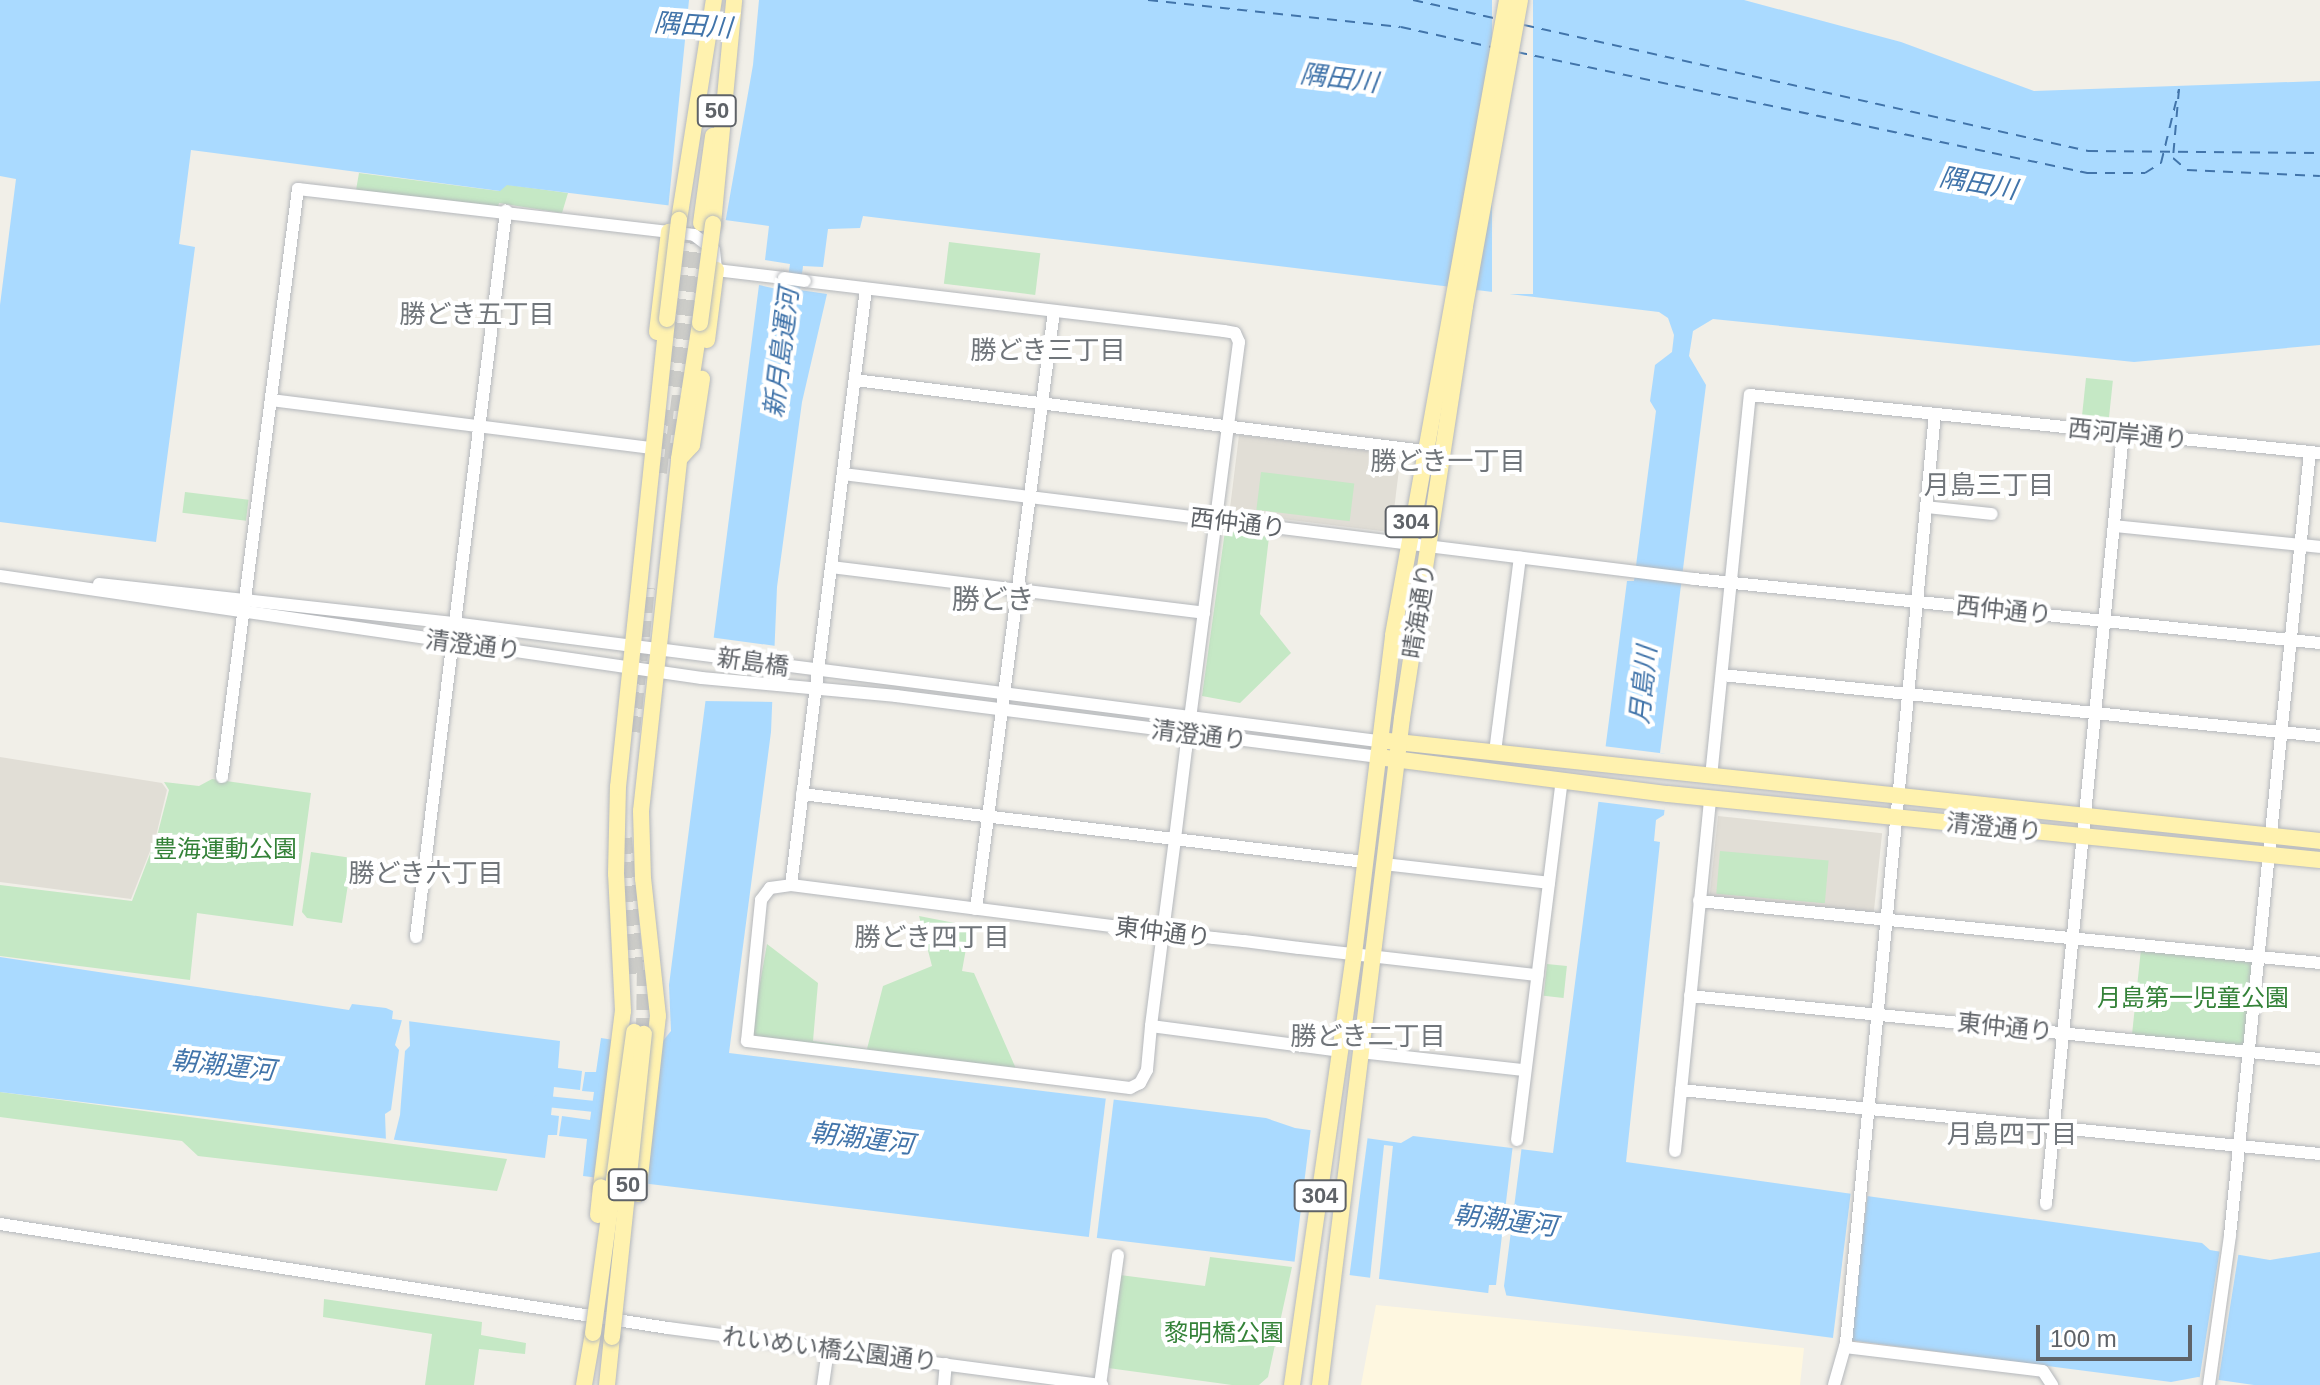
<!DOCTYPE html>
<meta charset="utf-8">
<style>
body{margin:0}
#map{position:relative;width:2320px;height:1385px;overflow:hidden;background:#f1efe8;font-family:Helvetica,"Noto Sans JP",sans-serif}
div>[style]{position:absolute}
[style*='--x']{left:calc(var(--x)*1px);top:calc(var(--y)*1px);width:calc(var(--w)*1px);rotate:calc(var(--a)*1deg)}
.commercial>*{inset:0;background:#fef7e0}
.education>*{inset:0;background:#e1ded6;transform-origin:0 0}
.green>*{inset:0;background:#c5e8c5;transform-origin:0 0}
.water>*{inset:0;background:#aadaff}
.pier>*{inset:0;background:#f1efe8;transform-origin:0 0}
.canal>*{height:11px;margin:-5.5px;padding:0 5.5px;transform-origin:5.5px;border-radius:5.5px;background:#aadaff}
.ferry>*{height:2px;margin-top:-1px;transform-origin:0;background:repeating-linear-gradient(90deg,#4174aa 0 10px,transparent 0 18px)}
.major-tunnel>*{height:16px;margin-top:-8px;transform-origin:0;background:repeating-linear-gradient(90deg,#ccccc8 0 16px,transparent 0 24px)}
.roads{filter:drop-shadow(0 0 2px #b5b8bc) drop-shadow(0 0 2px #b5b8bc)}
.minor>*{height:12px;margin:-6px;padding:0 6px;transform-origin:6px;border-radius:6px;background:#fff}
.major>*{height:16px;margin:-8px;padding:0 8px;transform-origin:8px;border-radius:8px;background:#fff2af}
.bridges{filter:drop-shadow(0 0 2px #b5b8bc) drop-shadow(0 0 2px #b5b8bc)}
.minor-bridge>*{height:12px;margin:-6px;padding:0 6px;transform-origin:6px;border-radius:6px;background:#fff}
.major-bridge>*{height:16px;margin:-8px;padding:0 8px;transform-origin:8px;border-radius:8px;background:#fff2af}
span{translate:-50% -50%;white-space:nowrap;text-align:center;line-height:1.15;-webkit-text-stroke:8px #fff;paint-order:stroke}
.shield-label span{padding:2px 6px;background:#fff;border:2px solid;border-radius:6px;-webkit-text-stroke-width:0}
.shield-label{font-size:22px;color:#5f6368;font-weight:700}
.street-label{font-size:24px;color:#5f6368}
.park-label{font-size:24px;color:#348238}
.water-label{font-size:26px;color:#4174aa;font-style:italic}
.neighbourhood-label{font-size:26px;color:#70757a}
.quarter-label{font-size:28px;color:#70757a}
.scale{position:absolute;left:2036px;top:1325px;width:156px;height:36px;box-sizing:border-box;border:4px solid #5f6368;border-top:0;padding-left:10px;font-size:24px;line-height:28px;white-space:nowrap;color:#5f6368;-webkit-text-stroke:6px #fff;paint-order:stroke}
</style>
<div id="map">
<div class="commercial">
<i style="clip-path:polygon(1376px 1305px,1804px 1348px,1800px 1385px,1361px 1385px)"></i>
</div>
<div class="education">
<i style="left:1239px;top:435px;width:163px;height:78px;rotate:7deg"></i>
<i style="clip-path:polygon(0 757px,162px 783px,167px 790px,156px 836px,131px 899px,0 882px)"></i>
<i style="left:1718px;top:816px;width:165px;height:82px;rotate:6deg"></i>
</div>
<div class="green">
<i style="clip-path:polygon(359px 173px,499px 191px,503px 184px,568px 193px,562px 213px,499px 203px,498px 207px,356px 190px)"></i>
<i style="left:949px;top:242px;width:92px;height:42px;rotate:7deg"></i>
<i style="left:2086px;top:378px;width:27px;height:40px;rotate:6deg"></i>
<i style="left:1261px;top:472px;width:94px;height:38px;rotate:7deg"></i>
<i style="left:185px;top:492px;width:64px;height:21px;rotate:7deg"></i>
<i style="clip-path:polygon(1225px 531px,1269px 537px,1260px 614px,1291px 653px,1240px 703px,1202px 696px)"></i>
<i style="clip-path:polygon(212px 779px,311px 793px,293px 926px,197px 913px,190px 980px,0 956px,0 885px,132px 901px,157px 836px,169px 790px,164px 782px,199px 786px)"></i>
<i style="left:1720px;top:851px;width:109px;height:43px;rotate:5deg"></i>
<i style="clip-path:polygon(311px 852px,352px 858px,342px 923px,307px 918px,302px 912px)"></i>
<i style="clip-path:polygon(919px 916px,970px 926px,962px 971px,974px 973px,1017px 1071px,750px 1039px,767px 944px,818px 983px,813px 1041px,867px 1049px,883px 986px,932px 966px)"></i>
<i style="left:2141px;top:949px;width:114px;height:87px;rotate:6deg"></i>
<i style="left:1547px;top:964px;width:20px;height:32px;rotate:6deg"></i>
<i style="clip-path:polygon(0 1092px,507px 1159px,497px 1191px,198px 1156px,182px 1141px,0 1117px)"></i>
<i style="clip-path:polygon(1210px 1257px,1292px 1267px,1268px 1377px,1259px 1385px,1232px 1385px,1108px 1368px,1120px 1275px,1205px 1286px)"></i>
<i style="clip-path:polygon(324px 1299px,482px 1322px,481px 1335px,526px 1343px,525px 1354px,479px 1349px,474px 1385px,425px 1385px,432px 1334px,323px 1317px)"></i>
</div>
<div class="water">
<i style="clip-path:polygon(evenodd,0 0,1744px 0,1901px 42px,2034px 91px,2320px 81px,2320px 345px,2134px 362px,1713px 319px,1693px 331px,1689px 356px,1706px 385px,1660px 753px,1670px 755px,1664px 815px,1656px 820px,1654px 841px,1660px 842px,1626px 1162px,2202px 1243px,2210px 1250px,2270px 1260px,2320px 1252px,2320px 1385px,2254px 1385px,2198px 1377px,2171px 1382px,1349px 1275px,1350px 1270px,1322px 1265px,583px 1176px,587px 1139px,559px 1136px,562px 1116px,590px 1120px,594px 1092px,582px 1091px,585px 1072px,596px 1072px,601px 1038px,658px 1047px,671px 1031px,669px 985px,759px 285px,786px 291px,790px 264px,765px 260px,769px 226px,710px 218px,705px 210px,507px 185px,500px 191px,191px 150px,179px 244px,195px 247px,156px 542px,0 522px,0 305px,16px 179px,0 176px,0 0,863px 216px,1659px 312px,1668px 318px,1674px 335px,1672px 352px,1655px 365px,1650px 401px,1656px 411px,1634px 581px,1627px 581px,1553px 1153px,1413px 1136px,1401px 1143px,1295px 1128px,1266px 1118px,729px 1053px,771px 732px,777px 587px,802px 402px,827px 294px,800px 290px,803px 266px,823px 267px,828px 229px,860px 228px,863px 216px)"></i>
<i style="clip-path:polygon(0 957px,349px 1010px,352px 1004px,386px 1008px,393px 1011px,392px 1019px,560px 1041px,558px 1068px,582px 1071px,580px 1090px,554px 1087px,551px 1115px,559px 1116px,557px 1135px,548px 1135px,545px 1158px,0 1092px)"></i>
</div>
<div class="pier">
<i style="clip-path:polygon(689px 0,759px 0,753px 65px,725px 224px,708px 221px,704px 214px,668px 210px)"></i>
<i style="left:1492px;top:0;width:41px;height:294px"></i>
<i style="clip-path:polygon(709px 637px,776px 646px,775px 702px,701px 701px)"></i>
<i style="left:1603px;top:746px;width:69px;height:56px;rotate:7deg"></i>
<i style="clip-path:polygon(403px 1016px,409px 1017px,410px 1046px,405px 1051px,400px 1115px,393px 1143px,386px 1142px,385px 1114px,391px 1110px,399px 1050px,395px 1045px)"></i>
<i style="left:1106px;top:1097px;width:8px;height:142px;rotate:7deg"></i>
<i style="clip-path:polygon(1311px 1127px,1368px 1135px,1349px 1279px,1345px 1272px,1294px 1266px)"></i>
<i style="clip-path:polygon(1513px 1144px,1522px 1145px,1504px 1286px,1507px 1298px,1488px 1295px,1489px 1285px,1496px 1285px)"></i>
<i style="left:1384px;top:1145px;width:9px;height:136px;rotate:6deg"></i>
<i style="left:1851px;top:1191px;width:17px;height:150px;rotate:7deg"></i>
<i style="left:2220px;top:1249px;width:19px;height:134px;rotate:9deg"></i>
</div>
<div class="canal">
<i style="--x:537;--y:1100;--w:67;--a:6"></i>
</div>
<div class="ferry">
<i style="--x:1148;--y:0;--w:254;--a:6.1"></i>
<i style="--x:1401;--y:27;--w:92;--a:12.5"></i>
<i style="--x:1413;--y:0;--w:87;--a:12.6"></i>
<i style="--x:1524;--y:25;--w:578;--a:12.59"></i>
<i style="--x:2088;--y:151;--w:232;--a:0.5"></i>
<i style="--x:1517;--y:52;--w:583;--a:11.98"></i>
<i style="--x:2087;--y:173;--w:58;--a:0"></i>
<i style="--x:2145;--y:173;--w:19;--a:-32"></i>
<i style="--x:2161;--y:163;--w:76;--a:-76.3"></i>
<i style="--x:2179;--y:89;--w:69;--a:95"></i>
<i style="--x:2173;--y:158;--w:18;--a:41"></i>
<i style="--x:2187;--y:170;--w:133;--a:2.6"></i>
</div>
<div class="major-tunnel">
<i style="--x:669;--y:386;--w:166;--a:-82.7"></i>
<i style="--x:672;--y:459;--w:237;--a:-83"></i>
<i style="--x:659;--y:473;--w:64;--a:-83.8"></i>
<i style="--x:632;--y:732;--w:145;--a:-84.1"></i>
<i style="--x:624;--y:838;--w:142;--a:85.1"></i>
<i style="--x:644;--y:1034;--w:74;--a:-89.2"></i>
</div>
<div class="roads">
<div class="minor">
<i style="--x:805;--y:281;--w:422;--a:6.8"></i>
<i style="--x:1224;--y:331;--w:11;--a:10"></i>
<i style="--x:1235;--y:333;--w:10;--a:66"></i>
<i style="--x:1239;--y:342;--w:85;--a:97.5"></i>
<i style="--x:1228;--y:426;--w:310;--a:97.4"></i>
<i style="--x:1188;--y:733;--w:16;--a:97"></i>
<i style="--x:1186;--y:749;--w:91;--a:97"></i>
<i style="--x:1175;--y:839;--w:94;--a:97.4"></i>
<i style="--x:1163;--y:932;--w:95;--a:97.3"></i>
<i style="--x:1151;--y:1026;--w:44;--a:95.2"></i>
<i style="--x:1147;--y:1070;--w:15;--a:118"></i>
<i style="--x:1140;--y:1083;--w:11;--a:153"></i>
<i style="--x:1130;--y:1088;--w:386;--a:-173"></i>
<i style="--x:747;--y:1041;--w:142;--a:-84.3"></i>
<i style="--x:761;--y:900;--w:15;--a:-53"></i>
<i style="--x:770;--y:888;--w:21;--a:-8"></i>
<i style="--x:791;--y:885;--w:325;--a:7.3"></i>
<i style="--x:1113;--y:926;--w:50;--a:6.8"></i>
<i style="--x:1163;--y:932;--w:51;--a:6.7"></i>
<i style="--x:1214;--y:938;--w:30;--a:6"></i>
<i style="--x:1244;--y:941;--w:55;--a:7.3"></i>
<i style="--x:1299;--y:948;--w:240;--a:6.5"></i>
<i style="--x:855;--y:380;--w:574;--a:7.1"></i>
<i style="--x:271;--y:400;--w:382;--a:7.2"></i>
<i style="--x:843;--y:474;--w:857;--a:7.03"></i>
<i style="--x:1694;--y:579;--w:629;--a:5.84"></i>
<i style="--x:1926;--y:507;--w:66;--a:6.1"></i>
<i style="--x:2114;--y:526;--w:207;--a:5.8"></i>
<i style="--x:831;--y:567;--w:376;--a:7"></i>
<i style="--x:0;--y:576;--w:709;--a:8.27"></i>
<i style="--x:702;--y:678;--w:195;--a:5.3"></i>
<i style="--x:896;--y:696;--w:485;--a:7.2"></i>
<i style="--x:99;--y:584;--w:356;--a:6.3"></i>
<i style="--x:453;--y:623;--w:932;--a:7.27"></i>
<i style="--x:1722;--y:675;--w:601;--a:5.82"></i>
<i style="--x:1495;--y:752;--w:196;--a:-82.7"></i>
<i style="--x:222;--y:777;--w:593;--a:-82.64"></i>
<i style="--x:298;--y:189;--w:399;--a:6.6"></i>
<i style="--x:694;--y:235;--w:25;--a:37"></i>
<i style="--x:714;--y:250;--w:20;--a:84"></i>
<i style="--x:716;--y:270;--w:68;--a:6.7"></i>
<i style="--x:1711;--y:777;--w:384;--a:-84.2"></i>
<i style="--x:1750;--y:395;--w:573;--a:5.81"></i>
<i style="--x:802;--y:794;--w:567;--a:6.89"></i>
<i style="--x:1383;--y:864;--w:167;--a:6.5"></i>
<i style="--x:791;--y:885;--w:601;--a:-82.83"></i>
<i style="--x:1699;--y:901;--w:624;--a:5.7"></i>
<i style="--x:976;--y:909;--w:603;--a:-82.57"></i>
<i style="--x:416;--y:937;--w:732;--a:-82.93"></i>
<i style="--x:1690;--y:996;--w:633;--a:5.71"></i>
<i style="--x:1151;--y:1026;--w:192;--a:7.5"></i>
<i style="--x:1360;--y:1052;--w:165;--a:6.3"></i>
<i style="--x:1681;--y:1090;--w:642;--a:5.72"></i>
<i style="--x:1517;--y:1140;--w:363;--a:-82.9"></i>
<i style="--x:1675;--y:1151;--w:355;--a:-84.3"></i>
<i style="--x:2046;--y:1204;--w:774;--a:-84.29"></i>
<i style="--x:0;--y:1224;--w:676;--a:8.85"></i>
<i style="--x:668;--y:1328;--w:438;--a:7.5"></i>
<i style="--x:1845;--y:1347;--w:199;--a:6.9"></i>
<i style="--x:2043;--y:1371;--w:17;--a:57"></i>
<i style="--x:823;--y:1385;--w:37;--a:-82"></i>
<i style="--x:944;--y:1385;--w:21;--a:-85"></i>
<i style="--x:1100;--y:1385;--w:131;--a:-82.1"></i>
<i style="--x:1834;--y:1385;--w:44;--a:-74.1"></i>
<i style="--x:1846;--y:1343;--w:933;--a:-84.53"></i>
<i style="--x:2209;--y:1385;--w:151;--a:-82"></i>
<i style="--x:2230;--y:1235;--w:787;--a:-84.17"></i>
</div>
<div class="major">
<i style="--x:679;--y:220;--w:223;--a:-81"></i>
<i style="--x:701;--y:223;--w:88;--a:-82.1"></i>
<i style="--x:713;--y:224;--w:225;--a:-84.6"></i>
<i style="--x:657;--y:332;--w:101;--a:-83.2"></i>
<i style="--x:707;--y:340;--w:71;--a:-82.7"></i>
<i style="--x:679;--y:459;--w:19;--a:-47"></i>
<i style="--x:692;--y:445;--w:67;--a:-81.4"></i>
<i style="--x:1388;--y:741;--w:937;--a:6.12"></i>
<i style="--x:1386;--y:758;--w:284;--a:7.3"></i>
<i style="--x:1668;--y:794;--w:655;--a:5.78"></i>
<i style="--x:601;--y:1187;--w:177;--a:-82.9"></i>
<i style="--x:623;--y:1011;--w:137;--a:-92.9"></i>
<i style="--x:616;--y:874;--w:87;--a:-88.7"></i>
<i style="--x:618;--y:787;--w:471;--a:-84"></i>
<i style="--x:638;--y:1194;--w:179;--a:-83.6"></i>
<i style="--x:658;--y:1016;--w:138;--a:-96.2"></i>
<i style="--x:643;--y:879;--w:68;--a:-91.7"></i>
<i style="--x:641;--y:811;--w:354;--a:-83.8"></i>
<i style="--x:679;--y:459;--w:138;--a:-81.2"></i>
<i style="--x:584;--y:1385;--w:53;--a:-80.2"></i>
<i style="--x:607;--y:1385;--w:48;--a:-84.1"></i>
<i style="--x:1292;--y:1385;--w:435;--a:-81.8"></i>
<i style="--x:1354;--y:954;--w:321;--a:-83"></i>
<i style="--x:1393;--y:635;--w:645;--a:-79.82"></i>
<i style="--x:1320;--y:1385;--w:672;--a:-82.99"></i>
<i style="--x:1402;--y:718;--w:417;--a:-81.3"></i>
<i style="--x:1465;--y:306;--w:311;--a:-79.8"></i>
</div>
</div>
<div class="bridges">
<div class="minor-bridge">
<i style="--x:784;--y:278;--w:21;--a:8"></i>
</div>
<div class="major-bridge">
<i style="--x:667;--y:319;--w:100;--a:-83.1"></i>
<i style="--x:700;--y:323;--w:100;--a:-82.5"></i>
<i style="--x:598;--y:1215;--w:28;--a:-84"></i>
<i style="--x:593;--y:1333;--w:304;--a:-82.2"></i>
<i style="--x:612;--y:1337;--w:305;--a:-84"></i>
</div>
</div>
<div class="shield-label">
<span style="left:717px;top:111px">50</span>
<span style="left:1411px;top:522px">304</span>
<span style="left:628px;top:1185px">50</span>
<span style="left:1320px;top:1196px">304</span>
</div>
<div class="street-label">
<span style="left:2128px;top:434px;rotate:6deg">西河岸通り</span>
<span style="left:1238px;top:523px;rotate:7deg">西仲通り</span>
<span style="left:2004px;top:610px;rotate:6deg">西仲通り</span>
<span style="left:1419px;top:611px;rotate:-81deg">晴海通り</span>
<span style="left:473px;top:645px;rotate:7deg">清澄通り</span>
<span style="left:753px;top:662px;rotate:8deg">新島橋</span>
<span style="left:1199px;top:735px;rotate:7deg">清澄通り</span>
<span style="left:1994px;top:827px;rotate:6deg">清澄通り</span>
<span style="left:1163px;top:932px;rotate:7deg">東仲通り</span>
<span style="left:2005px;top:1027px;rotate:6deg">東仲通り</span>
<span style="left:830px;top:1349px;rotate:7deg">れいめい橋公園通り</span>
</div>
<div class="park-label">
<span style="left:225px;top:849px">豊海運動公園</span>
<span style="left:2193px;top:998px">月島第一児童公園</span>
<span style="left:1224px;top:1333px">黎明橋公園</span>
</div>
<div class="water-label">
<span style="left:693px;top:26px;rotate:4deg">隅田川</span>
<span style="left:1339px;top:79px;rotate:7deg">隅田川</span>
<span style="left:1978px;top:184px;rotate:10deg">隅田川</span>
<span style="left:782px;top:353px;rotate:-83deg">新月島運河</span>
<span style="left:1644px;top:685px;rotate:-84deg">月島川</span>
<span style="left:223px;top:1066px;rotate:6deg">朝潮運河</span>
<span style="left:862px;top:1139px;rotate:7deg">朝潮運河</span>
<span style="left:1505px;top:1221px;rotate:7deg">朝潮運河</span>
</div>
<div class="neighbourhood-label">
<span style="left:477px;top:315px">勝どき五丁目</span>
<span style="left:1048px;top:351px">勝どき三丁目</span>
<span style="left:1448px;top:462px">勝どき一丁目</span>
<span style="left:1989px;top:486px">月島三丁目</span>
<span style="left:426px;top:874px">勝どき六丁目</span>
<span style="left:932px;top:938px">勝どき四丁目</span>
<span style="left:1368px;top:1037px">勝どき二丁目</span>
<span style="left:2012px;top:1135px">月島四丁目</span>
</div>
<div class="quarter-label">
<span style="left:993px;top:600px">勝どき</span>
</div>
<div class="scale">100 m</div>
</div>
